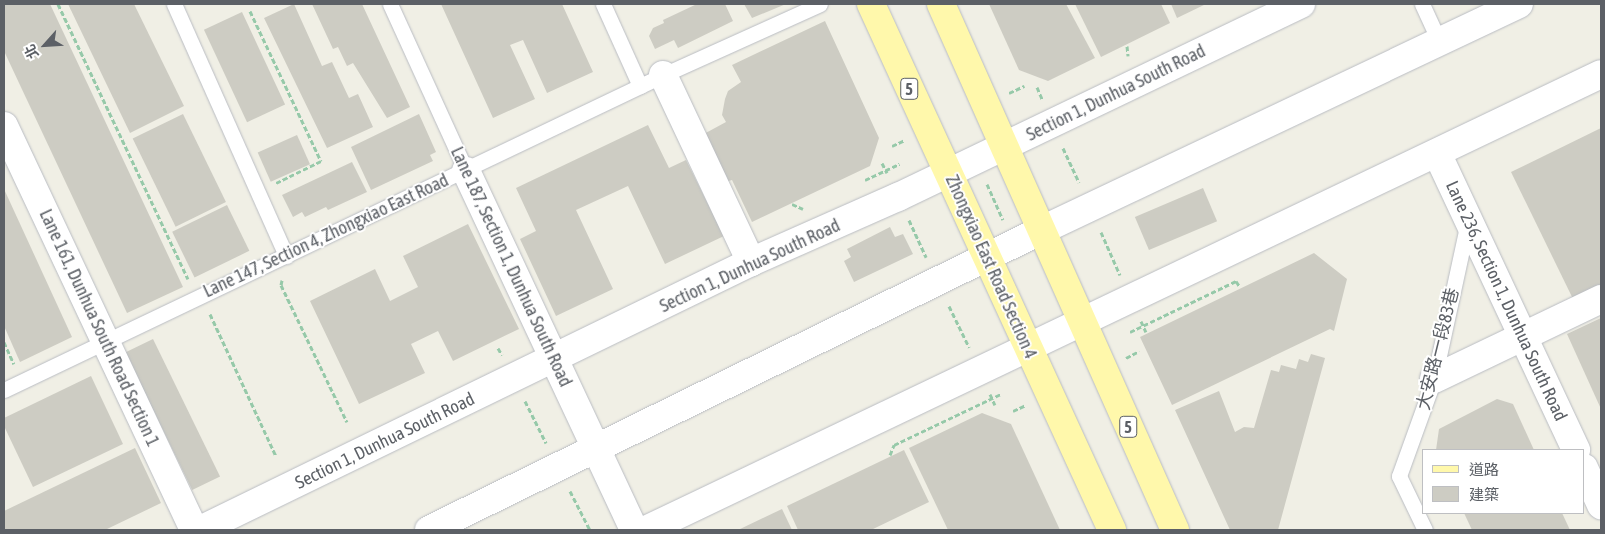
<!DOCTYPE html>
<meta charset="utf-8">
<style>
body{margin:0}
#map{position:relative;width:1605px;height:534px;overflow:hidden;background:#f0efe5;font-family:"Asap Condensed","Noto Sans TC",sans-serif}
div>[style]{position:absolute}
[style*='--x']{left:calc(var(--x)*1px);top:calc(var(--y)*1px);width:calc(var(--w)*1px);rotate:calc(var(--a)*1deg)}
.building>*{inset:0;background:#cdccc3;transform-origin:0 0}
.path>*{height:3px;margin-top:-1.5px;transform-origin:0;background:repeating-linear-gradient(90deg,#96c9a9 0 5px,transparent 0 7.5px)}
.roads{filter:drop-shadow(0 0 1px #b9bcc2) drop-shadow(0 0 1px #b9bcc2)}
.lane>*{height:15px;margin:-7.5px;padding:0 7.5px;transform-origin:7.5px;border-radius:7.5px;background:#fff}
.street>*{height:28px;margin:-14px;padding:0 14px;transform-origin:14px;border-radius:14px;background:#fff}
.secondary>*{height:28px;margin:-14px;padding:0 14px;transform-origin:14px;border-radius:14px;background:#fff}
.primary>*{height:28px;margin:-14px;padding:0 14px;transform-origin:14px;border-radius:14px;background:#fff8ab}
span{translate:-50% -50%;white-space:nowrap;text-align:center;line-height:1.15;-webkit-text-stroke:4px #fff;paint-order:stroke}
.shield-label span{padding:1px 4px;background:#fff;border:1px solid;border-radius:4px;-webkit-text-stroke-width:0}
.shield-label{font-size:16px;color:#5c6066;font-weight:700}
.street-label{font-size:18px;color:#5c6066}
.frame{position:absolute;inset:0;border:5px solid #5c6066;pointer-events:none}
.legend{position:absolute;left:1422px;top:449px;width:162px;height:65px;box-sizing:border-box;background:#fff;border:1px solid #bebfc2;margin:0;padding:6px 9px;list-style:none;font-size:15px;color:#5c6066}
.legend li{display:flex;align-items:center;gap:10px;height:25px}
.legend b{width:25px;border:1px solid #bebfc2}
.north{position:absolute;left:20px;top:20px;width:50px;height:50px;-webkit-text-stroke:4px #fff;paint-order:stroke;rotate:244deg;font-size:14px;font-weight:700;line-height:20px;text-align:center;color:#5c6066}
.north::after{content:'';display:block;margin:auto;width:18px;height:22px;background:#5c6066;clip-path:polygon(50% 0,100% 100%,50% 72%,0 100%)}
</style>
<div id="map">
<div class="building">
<i style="clip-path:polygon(4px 4px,50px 4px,183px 287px,127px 313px,4px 51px)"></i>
<i style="clip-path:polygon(68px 4px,134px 4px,184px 106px,130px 133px)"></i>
<i style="clip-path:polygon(294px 4px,322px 66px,332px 62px,349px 98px,358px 94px,373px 127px,327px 148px,264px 18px)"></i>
<i style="clip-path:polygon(312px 4px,362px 4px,410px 107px,387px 118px,353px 63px,347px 66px,338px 47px,333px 49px)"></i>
<i style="clip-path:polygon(441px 4px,562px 4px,593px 72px,547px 93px,523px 40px,510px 45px,535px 99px,493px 118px)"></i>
<i style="clip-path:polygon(697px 4px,725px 4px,733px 21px,678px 48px,674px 40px,655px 49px,649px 36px,653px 28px,664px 23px,663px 20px)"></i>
<i style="clip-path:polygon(744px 4px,786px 4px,752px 18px)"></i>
<i style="clip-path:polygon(989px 4px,1066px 4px,1095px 58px,1048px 81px,1019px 70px)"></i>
<i style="clip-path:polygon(1075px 4px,1161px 4px,1170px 23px,1101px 57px)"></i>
<i style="clip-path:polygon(1171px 4px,1206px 4px,1177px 18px)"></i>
<i style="left:242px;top:12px;width:102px;height:42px;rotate:65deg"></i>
<i style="clip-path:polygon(825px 21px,879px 138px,870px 166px,752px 222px,732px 180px,725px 182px,702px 135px,726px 122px,722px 115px,725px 99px,728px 91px,741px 82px,732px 65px)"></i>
<i style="left:183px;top:114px;width:98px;height:56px;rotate:64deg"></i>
<i style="clip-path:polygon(419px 114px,436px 152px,430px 155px,433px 161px,371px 190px,351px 147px)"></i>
<i style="clip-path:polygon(648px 125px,669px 168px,686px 160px,724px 236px,665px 264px,628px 186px,576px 210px,613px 289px,556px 316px,520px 239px,536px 231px,516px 188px)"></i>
<i style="clip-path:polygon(1601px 128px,1601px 288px,1574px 301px,1511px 172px)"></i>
<i style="left:297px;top:135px;width:32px;height:43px;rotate:66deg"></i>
<i style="clip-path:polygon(352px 162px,367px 192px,328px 210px,326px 207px,305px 217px,302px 212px,293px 217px,282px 195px)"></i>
<i style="left:1203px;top:188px;width:36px;height:74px;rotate:67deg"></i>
<i style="clip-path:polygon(4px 189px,72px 337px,20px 362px,4px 326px)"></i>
<i style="left:227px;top:205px;width:51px;height:61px;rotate:64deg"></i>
<i style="clip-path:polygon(468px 224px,519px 329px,453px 361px,438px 331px,411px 344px,425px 373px,359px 404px,310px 301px,375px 269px,390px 301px,418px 287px,403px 256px)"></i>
<i style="clip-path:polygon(890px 227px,895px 237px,903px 234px,913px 254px,854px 282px,844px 261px,851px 257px,847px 249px)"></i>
<i style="clip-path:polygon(1314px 253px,1347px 279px,1334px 331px,1330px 329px,1172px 405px,1140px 337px)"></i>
<i style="clip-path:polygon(1601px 318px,1601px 409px,1567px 334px)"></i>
<i style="left:153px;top:339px;width:153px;height:31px;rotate:64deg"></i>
<i style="clip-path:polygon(1311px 354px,1325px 358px,1278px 530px,1230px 530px,1175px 410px,1219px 391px,1235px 432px,1244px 427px,1254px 428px,1271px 370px,1279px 372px,1281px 365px,1296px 369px,1299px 359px,1308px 362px)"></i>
<i style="clip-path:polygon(91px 376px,123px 444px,33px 487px,4px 426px,4px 418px)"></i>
<i style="clip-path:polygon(1497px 399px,1513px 404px,1534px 450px,1436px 450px,1439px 429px)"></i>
<i style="clip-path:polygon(982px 413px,1011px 424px,1060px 530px,948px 530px,909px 448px)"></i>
<i style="clip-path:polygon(135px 448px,161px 503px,105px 530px,4px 530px,4px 511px)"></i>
<i style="clip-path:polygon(904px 450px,929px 502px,871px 530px,798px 530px,787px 506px)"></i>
<i style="clip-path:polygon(782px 509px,792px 530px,738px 530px)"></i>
<i style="clip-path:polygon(1464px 513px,1562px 513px,1570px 530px,1472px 530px)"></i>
</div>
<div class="path">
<i style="--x:58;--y:4;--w:304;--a:64.7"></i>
<i style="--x:250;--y:11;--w:166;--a:64.7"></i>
<i style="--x:321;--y:161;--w:50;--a:153.9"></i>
<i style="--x:1127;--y:46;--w:10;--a:84"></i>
<i style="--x:1037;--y:87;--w:13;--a:67"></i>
<i style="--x:1009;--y:93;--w:17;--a:-25"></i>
<i style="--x:892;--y:146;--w:14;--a:-25"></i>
<i style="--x:1063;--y:148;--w:38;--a:65"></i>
<i style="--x:882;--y:163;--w:11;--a:63"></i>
<i style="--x:865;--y:180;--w:38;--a:-25"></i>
<i style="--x:987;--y:184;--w:39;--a:66"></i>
<i style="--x:792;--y:204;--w:12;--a:24"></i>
<i style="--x:909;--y:220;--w:41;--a:65.3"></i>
<i style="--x:1101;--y:232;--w:47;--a:66.2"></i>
<i style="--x:282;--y:280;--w:5;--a:101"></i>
<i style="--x:281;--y:285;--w:152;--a:64.3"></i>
<i style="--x:949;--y:306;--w:46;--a:64"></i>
<i style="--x:210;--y:314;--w:157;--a:65.1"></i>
<i style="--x:1141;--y:321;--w:12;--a:66"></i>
<i style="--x:1130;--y:332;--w:118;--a:-25.7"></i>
<i style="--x:1236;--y:281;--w:7;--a:56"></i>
<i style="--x:4;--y:342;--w:24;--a:66"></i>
<i style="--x:498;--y:348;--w:8;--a:60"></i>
<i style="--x:1126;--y:358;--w:15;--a:-28"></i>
<i style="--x:990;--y:394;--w:12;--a:66"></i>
<i style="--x:525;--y:401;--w:47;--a:63.4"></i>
<i style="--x:1013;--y:411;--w:14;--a:-25"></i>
<i style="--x:890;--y:455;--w:11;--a:-68"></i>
<i style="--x:894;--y:445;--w:119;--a:-25.5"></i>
<i style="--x:570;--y:491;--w:44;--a:62.9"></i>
</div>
<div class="roads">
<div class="lane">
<i style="--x:174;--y:4;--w:276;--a:66"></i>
<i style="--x:390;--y:4;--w:183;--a:65.5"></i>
<i style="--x:603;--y:4;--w:90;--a:65.7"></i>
<i style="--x:1422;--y:4;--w:41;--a:65.3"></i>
<i style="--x:4;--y:390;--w:730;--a:-25.55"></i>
<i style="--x:663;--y:75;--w:172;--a:-24.3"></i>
<i style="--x:1425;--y:530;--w:60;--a:-115.7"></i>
<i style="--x:1399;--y:476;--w:103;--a:-70.2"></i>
<i style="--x:1434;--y:379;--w:161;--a:-77.8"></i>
</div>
<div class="street">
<i style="--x:663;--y:75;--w:207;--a:64.8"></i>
<i style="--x:4;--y:126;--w:446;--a:64.8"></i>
<i style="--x:1437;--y:153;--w:328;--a:64.9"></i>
<i style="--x:466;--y:171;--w:396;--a:64.9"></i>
<i style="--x:1434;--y:379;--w:185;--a:-25.6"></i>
<i style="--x:1584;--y:468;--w:41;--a:65.3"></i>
</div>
<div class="secondary">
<i style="--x:200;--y:530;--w:613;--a:-25.94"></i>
<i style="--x:751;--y:262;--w:161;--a:-23.9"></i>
<i style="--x:898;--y:197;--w:447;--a:-25.6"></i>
<i style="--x:429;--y:530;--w:680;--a:-26.08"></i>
<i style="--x:1040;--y:231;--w:530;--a:-25.36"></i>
<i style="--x:646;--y:530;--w:1058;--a:-25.52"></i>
</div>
<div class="primary">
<i style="--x:871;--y:4;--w:579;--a:65.38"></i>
<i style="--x:941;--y:4;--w:576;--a:66.02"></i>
</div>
</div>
<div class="shield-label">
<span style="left:909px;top:89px">5</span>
<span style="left:1128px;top:427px">5</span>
</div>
<div class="street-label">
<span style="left:1116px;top:93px;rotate:-26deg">Section 1, Dunhua South Road</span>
<span style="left:326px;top:236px;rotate:-25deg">Lane 147, Section 4, Zhongxiao East Road</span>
<span style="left:750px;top:266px;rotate:-25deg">Section 1, Dunhua South Road</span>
<span style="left:511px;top:267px;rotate:65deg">Lane 187, Section 1, Dunhua South Road</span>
<span style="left:991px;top:267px;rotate:66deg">Zhongxiao East Road Section 4</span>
<span style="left:1506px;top:301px;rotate:65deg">Lane 236, Section 1, Dunhua South Road</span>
<span style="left:99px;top:328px;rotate:65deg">Lane 161, Dunhua South Road Section 1</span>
<span style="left:1438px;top:349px;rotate:-76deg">大安路一段83巷</span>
<span style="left:385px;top:441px;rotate:-26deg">Section 1, Dunhua South Road</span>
</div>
<div class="frame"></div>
<ul class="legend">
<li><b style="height:6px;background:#fff8ab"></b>道路</li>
<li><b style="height:14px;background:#cdccc3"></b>建築</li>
</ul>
<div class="north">北</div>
</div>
